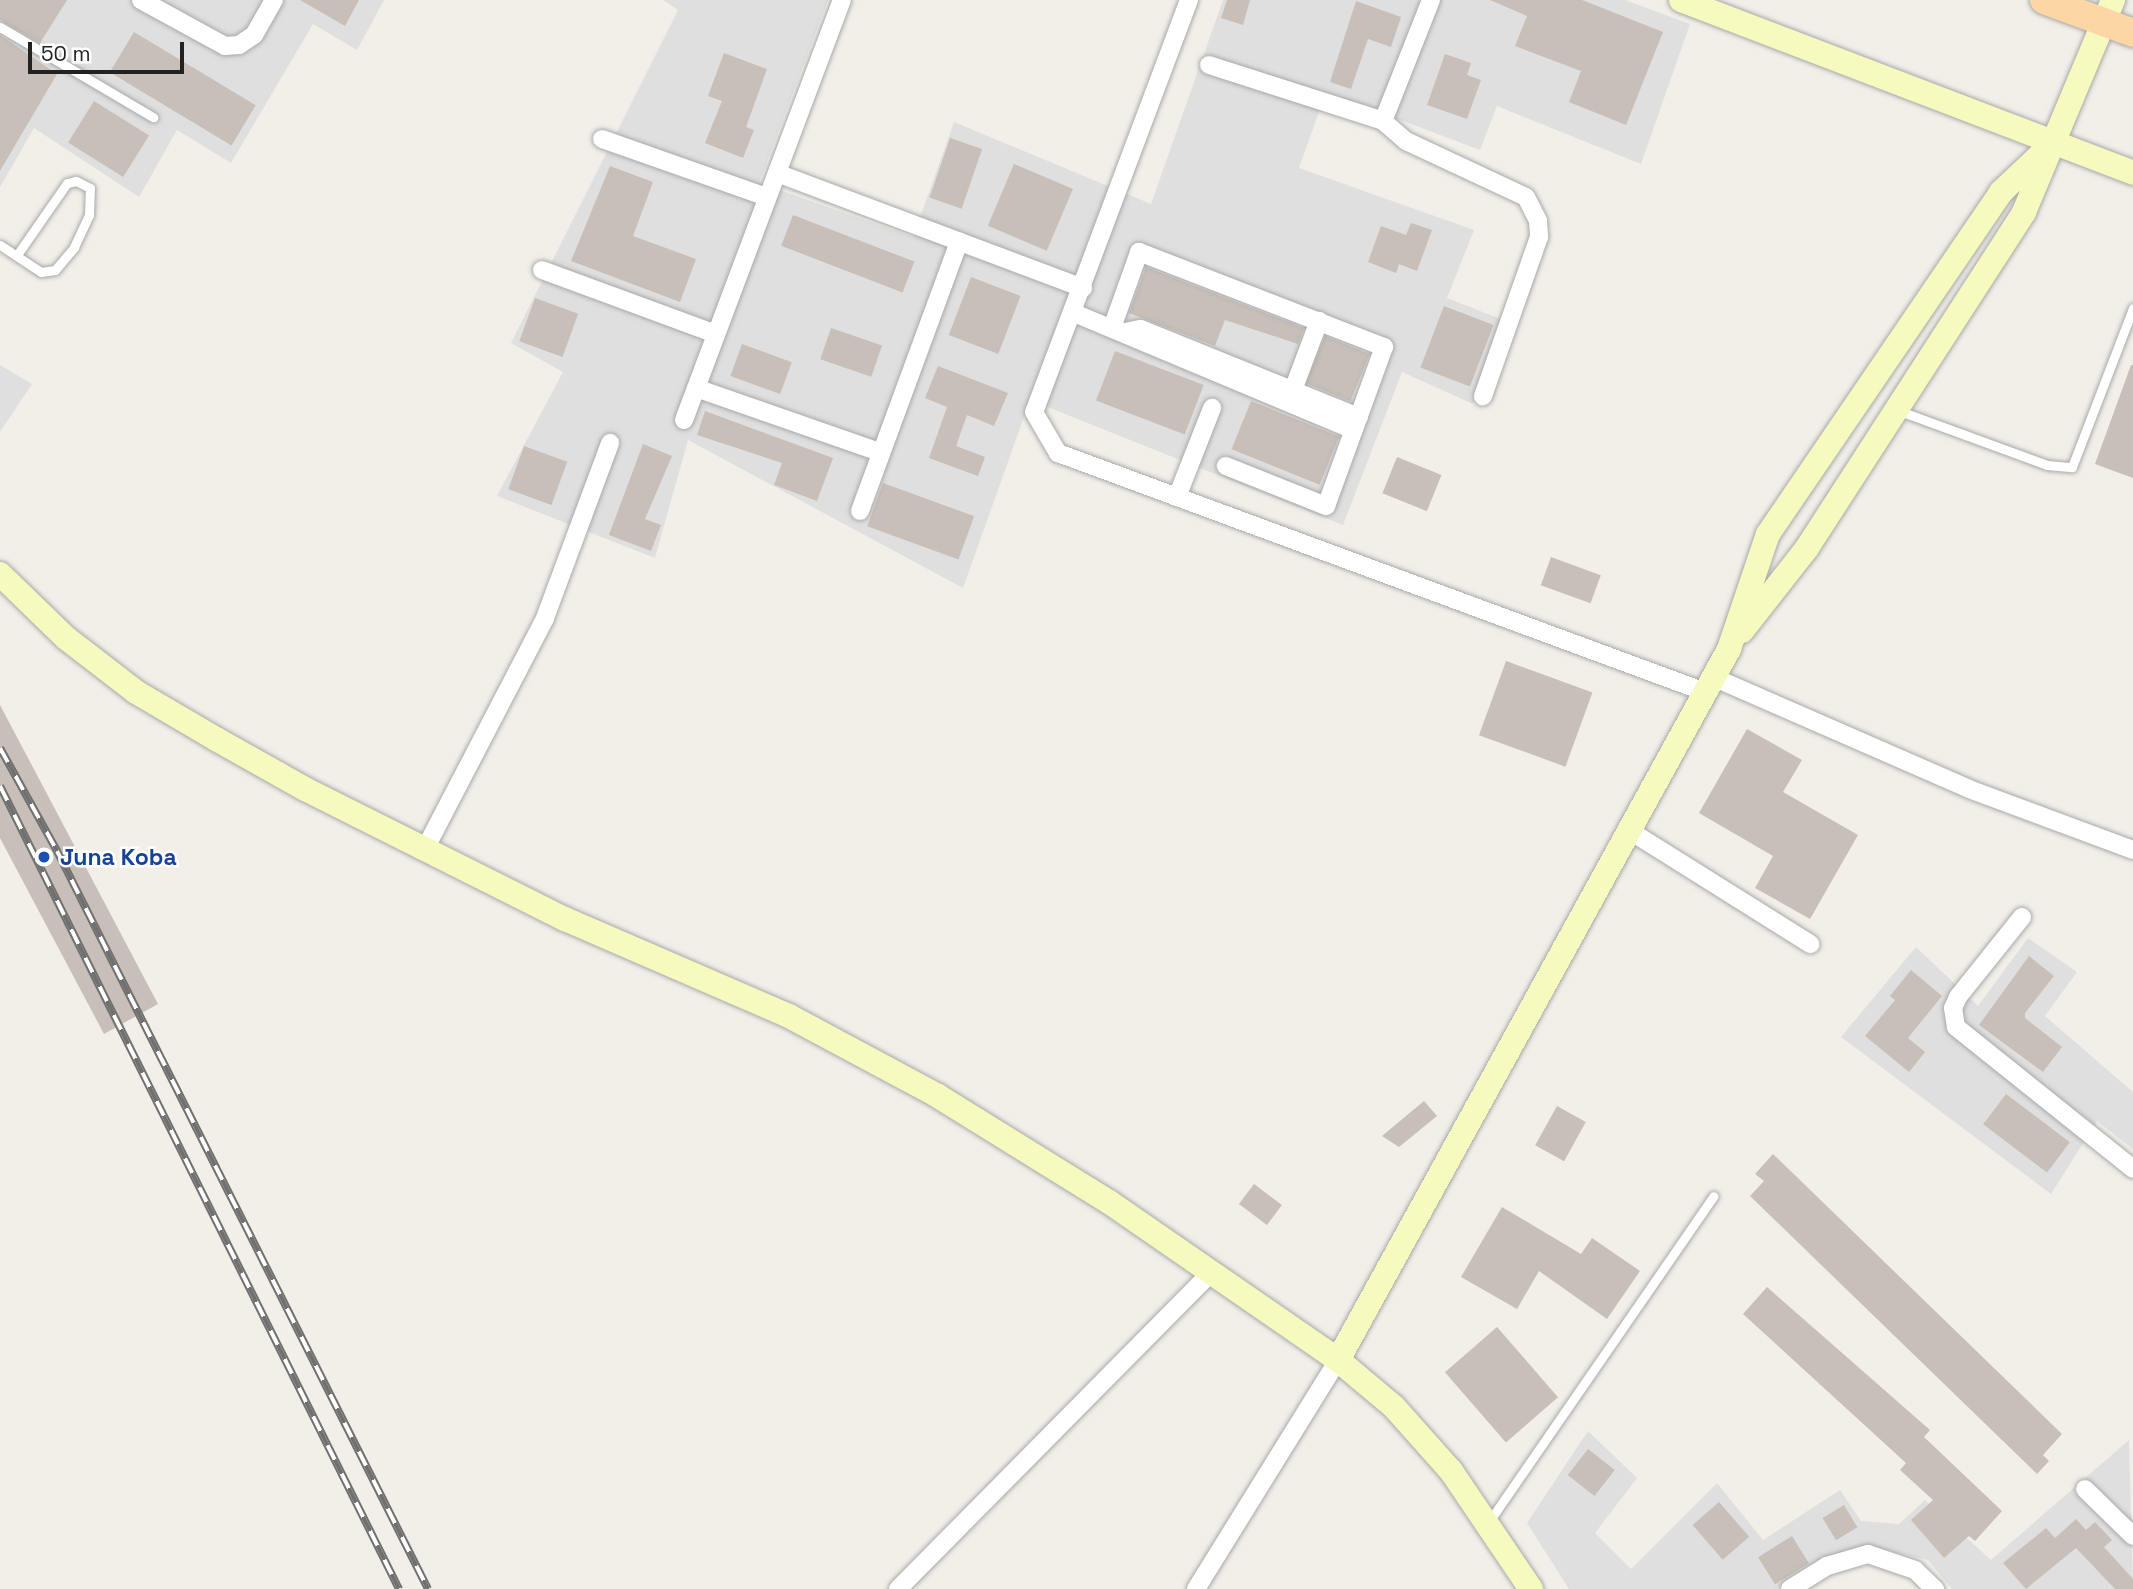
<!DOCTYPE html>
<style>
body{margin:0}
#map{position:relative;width:2133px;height:1589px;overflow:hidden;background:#f2efe9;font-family:"Space Grotesk",sans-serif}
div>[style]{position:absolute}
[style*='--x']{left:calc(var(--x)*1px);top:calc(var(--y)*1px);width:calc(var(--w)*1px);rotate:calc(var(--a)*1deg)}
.residential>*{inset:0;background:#e0dfdf}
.building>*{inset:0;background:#c7bfb8;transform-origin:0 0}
.roads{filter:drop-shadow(0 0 2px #a9a9a9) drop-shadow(0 0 2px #a9a9a9)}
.lane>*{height:9px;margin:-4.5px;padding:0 4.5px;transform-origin:4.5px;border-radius:4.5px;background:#fff}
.street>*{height:18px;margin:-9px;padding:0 9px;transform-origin:9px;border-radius:9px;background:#fff}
.secondary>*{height:24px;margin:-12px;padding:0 12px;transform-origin:12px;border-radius:12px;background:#f7fabf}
.primary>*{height:28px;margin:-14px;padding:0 14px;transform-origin:14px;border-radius:14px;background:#fcd6a4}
.rail>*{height:8px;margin-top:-4px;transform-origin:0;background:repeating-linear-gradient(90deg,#fff 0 16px,#707070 0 32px);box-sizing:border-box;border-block:2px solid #707070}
.dots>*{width:19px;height:19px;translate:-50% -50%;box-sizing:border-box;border:4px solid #fff;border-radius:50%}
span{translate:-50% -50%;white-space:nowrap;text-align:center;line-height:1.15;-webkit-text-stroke:5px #fff;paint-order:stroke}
.transit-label{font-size:23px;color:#164399;font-weight:700}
.left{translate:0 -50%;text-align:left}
.scale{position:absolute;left:28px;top:42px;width:156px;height:32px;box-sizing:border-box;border:4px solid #222;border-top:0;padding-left:9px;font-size:21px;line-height:24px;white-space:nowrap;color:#222;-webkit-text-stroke:5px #fff;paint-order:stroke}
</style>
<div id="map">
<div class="residential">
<i style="clip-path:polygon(0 0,384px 0,357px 50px,313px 24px,231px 163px,177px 130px,139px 197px,34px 128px,0 187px)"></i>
<i style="clip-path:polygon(663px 0,828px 0,759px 183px,913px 237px,954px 122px,1151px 204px,1223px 0,1625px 0,1690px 24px,1641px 164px,1497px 106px,1480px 150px,1326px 92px,1299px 168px,1474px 230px,1447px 298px,1503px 320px,1473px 404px,1402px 372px,1343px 525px,1030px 400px,963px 588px,688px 440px,655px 558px,497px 496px,563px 372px,511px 343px,678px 10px)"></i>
<i style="clip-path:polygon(0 365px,32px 384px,0 432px)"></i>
<i style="clip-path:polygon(2028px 938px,2077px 972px,2045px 1016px,2133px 1092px,2133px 1149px,2097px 1121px,2051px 1194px,1841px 1037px,1916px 947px,1978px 1006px)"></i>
<i style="clip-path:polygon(1588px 1431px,1637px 1478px,1595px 1533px,1631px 1569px,1717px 1483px,1763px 1540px,1840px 1490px,1861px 1521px,1899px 1524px,1925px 1500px,1991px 1560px,2129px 1440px,2133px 1589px,1952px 1589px,1928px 1560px,1862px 1545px,1827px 1558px,1776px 1589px,1569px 1589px,1527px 1523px)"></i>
</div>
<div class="building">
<i style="clip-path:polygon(0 0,67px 0,40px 43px,0 20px)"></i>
<i style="clip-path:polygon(300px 0,359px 0,345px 26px)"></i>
<i style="clip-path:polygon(1227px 0,1250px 0,1243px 25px,1221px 18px)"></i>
<i style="clip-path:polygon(1490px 0,1582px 0,1663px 32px,1626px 125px,1569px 102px,1581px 71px,1515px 46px,1527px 16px)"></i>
<i style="clip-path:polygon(1356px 1px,1401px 17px,1391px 47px,1368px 39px,1351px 89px,1330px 82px)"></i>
<i style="left:134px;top:32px;width:142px;height:47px;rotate:31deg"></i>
<i style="clip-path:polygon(0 35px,57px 74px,0 171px)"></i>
<i style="clip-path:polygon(724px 53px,767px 69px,746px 127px,754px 130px,743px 158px,705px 143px,722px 101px,708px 96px)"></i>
<i style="clip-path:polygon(1445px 54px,1471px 63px,1467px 75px,1481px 80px,1467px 119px,1427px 105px)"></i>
<i style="left:94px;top:101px;width:65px;height:49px;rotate:32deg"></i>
<i style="left:950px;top:138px;width:34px;height:63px;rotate:19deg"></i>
<i style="left:1014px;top:164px;width:64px;height:67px;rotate:23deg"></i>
<i style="clip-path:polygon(610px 166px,653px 182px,633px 236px,696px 259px,680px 302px,571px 261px)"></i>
<i style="left:793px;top:215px;width:130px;height:33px;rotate:21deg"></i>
<i style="clip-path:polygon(1411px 223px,1432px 230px,1417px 271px,1399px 264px,1396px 273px,1368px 262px,1381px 226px,1406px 235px)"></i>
<i style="clip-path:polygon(1146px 267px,1304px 328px,1298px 344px,1225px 320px,1215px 346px,1129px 313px)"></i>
<i style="left:971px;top:277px;width:53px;height:62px;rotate:21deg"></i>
<i style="left:535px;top:298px;width:46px;height:46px;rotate:20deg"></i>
<i style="left:1444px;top:306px;width:53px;height:66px;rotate:21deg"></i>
<i style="left:831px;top:328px;width:54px;height:33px;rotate:19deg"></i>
<i style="left:1325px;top:336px;width:48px;height:51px;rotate:22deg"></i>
<i style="left:742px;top:344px;width:53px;height:34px;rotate:20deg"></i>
<i style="left:1115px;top:351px;width:95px;height:53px;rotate:21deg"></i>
<i style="clip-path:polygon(2131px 365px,2133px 365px,2133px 478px,2095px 464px)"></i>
<i style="clip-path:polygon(938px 366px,1008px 393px,994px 426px,967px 415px,956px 446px,985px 457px,978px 476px,929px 458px,947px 407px,925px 398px)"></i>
<i style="left:1251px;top:401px;width:95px;height:52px;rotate:22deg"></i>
<i style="clip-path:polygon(705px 411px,833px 458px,817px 501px,774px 485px,782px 463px,697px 435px)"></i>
<i style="clip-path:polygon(643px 444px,672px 456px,645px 519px,661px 525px,651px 551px,609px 535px)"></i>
<i style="left:524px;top:446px;width:46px;height:46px;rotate:20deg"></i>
<i style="left:1397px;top:457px;width:48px;height:39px;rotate:22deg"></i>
<i style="left:883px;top:483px;width:97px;height:46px;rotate:20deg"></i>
<i style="left:1551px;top:557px;width:53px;height:30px;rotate:20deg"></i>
<i style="left:1506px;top:661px;width:92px;height:79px;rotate:20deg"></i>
<i style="clip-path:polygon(0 705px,158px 1004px,104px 1034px,0 838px)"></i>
<i style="clip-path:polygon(1747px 729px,1802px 760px,1783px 792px,1858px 835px,1810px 919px,1755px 888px,1773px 856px,1699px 813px)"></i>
<i style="clip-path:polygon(2029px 956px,2054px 976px,2025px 1013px,2025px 1018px,2062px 1047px,2043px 1072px,1979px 1025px)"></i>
<i style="clip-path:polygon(1911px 970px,1942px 996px,1908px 1038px,1925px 1052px,1909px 1072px,1865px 1036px,1895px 1000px,1890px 996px)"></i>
<i style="left:2006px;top:1094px;width:80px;height:38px;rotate:37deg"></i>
<i style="clip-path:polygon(1424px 1101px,1437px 1116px,1399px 1147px,1382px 1136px)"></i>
<i style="left:1557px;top:1106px;width:33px;height:45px;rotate:29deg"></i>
<i style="clip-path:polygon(1773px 1154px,2062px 1434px,2043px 1455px,2049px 1461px,2037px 1474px,1750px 1196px,1764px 1181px,1755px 1174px)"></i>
<i style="left:1254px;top:1184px;width:35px;height:25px;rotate:37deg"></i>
<i style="clip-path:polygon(1502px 1207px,1581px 1254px,1592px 1238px,1640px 1271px,1607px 1319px,1539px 1271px,1517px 1309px,1461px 1277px)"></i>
<i style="clip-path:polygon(1767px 1287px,1930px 1430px,1924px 1437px,2002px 1511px,1975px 1541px,1969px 1536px,1944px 1558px,1911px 1520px,1933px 1500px,1900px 1470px,1906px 1463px,1743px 1314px)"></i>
<i style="left:1497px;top:1327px;width:93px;height:69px;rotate:49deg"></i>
<i style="left:1588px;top:1449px;width:34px;height:33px;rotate:38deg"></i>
<i style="left:1719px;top:1502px;width:46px;height:35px;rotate:49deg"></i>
<i style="left:1844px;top:1505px;width:26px;height:25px;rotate:59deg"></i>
<i style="clip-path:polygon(2076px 1519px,2086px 1530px,2095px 1522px,2112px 1540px,2104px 1547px,2133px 1579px,2133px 1589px,2115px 1589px,2076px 1548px,2026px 1589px,2003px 1563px,2046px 1528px,2055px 1538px)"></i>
<i style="left:1792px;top:1536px;width:32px;height:40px;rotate:58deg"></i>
</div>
<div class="roads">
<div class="lane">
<i style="--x:0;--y:27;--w:178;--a:30.5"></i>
<i style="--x:0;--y:245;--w:49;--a:33.4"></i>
<i style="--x:41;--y:272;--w:14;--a:-8"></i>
<i style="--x:55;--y:270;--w:30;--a:-50"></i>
<i style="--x:74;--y:247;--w:35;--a:-65"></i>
<i style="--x:89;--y:215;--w:27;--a:-88"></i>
<i style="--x:90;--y:188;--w:16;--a:-153"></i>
<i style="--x:76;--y:181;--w:9;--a:167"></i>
<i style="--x:67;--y:183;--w:88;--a:124.8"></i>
<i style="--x:1897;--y:410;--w:160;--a:20.1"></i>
<i style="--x:2047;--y:465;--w:25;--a:5"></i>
<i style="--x:2072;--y:467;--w:170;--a:-69"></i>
<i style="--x:1488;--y:1523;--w:397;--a:-55.4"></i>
</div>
<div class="street">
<i style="--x:141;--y:0;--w:96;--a:28.7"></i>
<i style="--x:225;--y:46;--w:14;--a:-4"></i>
<i style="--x:239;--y:45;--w:18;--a:-34"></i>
<i style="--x:254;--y:35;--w:40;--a:-60.3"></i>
<i style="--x:1189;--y:0;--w:440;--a:110.6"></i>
<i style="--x:1034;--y:412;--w:48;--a:59.7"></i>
<i style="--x:1058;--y:453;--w:690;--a:20.27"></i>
<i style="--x:1431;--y:0;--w:130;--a:111.6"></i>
<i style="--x:1383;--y:121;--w:30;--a:41"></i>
<i style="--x:1406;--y:141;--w:132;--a:25"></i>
<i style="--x:1526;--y:197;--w:27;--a:63"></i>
<i style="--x:1538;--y:221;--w:16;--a:86"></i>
<i style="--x:1539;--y:237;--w:169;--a:109.4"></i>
<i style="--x:1209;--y:65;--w:183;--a:17.8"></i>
<i style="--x:602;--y:139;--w:175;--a:19.4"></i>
<i style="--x:777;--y:173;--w:327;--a:20.6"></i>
<i style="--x:542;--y:270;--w:185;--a:20.2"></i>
<i style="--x:1074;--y:313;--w:303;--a:22.7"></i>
<i style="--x:1112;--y:328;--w:81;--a:-70.4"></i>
<i style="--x:1139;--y:252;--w:263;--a:21.2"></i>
<i style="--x:1384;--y:347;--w:169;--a:110"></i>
<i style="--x:1326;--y:506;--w:108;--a:-158.2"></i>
<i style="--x:1125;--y:332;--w:16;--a:-11"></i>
<i style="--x:1141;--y:329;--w:235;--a:22"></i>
<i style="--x:696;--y:388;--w:195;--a:19.2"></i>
<i style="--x:1293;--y:390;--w:74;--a:-69.4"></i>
<i style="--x:684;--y:420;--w:449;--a:-69.4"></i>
<i style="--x:1177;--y:497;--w:96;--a:-68.5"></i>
<i style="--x:860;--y:511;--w:287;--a:-69.8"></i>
<i style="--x:1713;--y:677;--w:279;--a:23.6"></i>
<i style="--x:1969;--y:789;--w:175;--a:20.4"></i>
<i style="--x:1630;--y:831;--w:213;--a:32.1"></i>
<i style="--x:425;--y:849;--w:260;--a:-62.5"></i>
<i style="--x:545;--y:618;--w:187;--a:-69.6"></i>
<i style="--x:2022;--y:917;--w:102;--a:128.7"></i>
<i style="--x:1958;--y:997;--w:12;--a:114"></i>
<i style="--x:1953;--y:1008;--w:19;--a:81"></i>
<i style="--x:1956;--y:1027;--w:227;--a:38.7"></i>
<i style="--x:2085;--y:1489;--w:67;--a:44.4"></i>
<i style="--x:898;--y:1589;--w:445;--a:-45.3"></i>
<i style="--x:1196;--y:1589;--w:269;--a:-58.2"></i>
<i style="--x:1790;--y:1589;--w:44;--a:-31.9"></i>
<i style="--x:1827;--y:1566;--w:43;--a:-16.3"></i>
<i style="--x:1868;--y:1554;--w:50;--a:18.8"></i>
<i style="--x:1915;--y:1570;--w:28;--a:44"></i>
</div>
<div class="secondary">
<i style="--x:1681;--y:0;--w:484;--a:20.9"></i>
<i style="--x:0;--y:574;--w:92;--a:44.1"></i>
<i style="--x:66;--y:638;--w:88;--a:37.6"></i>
<i style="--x:136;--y:692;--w:93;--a:30.4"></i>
<i style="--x:216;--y:739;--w:102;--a:29.3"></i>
<i style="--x:305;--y:789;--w:291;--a:26.6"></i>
<i style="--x:565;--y:919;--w:244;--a:23.4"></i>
<i style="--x:789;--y:1016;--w:169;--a:28.2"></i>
<i style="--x:938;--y:1096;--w:201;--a:31.8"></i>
<i style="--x:1109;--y:1202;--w:278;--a:34.6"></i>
<i style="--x:1338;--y:1360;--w:73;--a:40"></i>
<i style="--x:1394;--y:1407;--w:86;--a:48.3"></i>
<i style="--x:1451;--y:1471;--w:143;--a:55.9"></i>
<i style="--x:1742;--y:631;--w:105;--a:-51.9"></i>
<i style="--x:1807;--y:548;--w:400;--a:-57.1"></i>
<i style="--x:2024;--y:212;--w:230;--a:-67.2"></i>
<i style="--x:1338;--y:1360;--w:811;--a:-61.19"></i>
<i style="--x:1729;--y:649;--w:121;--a:-71.3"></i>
<i style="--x:1768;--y:534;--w:414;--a:-55.7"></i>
<i style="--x:2001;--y:192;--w:73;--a:-43.3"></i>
</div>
<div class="primary">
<i style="--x:2044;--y:0;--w:95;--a:20.3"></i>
</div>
</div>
<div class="rail">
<i style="--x:0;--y:748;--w:118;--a:61"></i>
<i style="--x:57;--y:851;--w:826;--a:63.31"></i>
<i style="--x:0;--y:786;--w:897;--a:63.58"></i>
</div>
<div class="dots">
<i style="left:44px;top:857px;background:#1a4fb4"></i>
</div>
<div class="transit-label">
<span class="left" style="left:60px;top:857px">Juna Koba</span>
</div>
<div class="scale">50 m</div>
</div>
